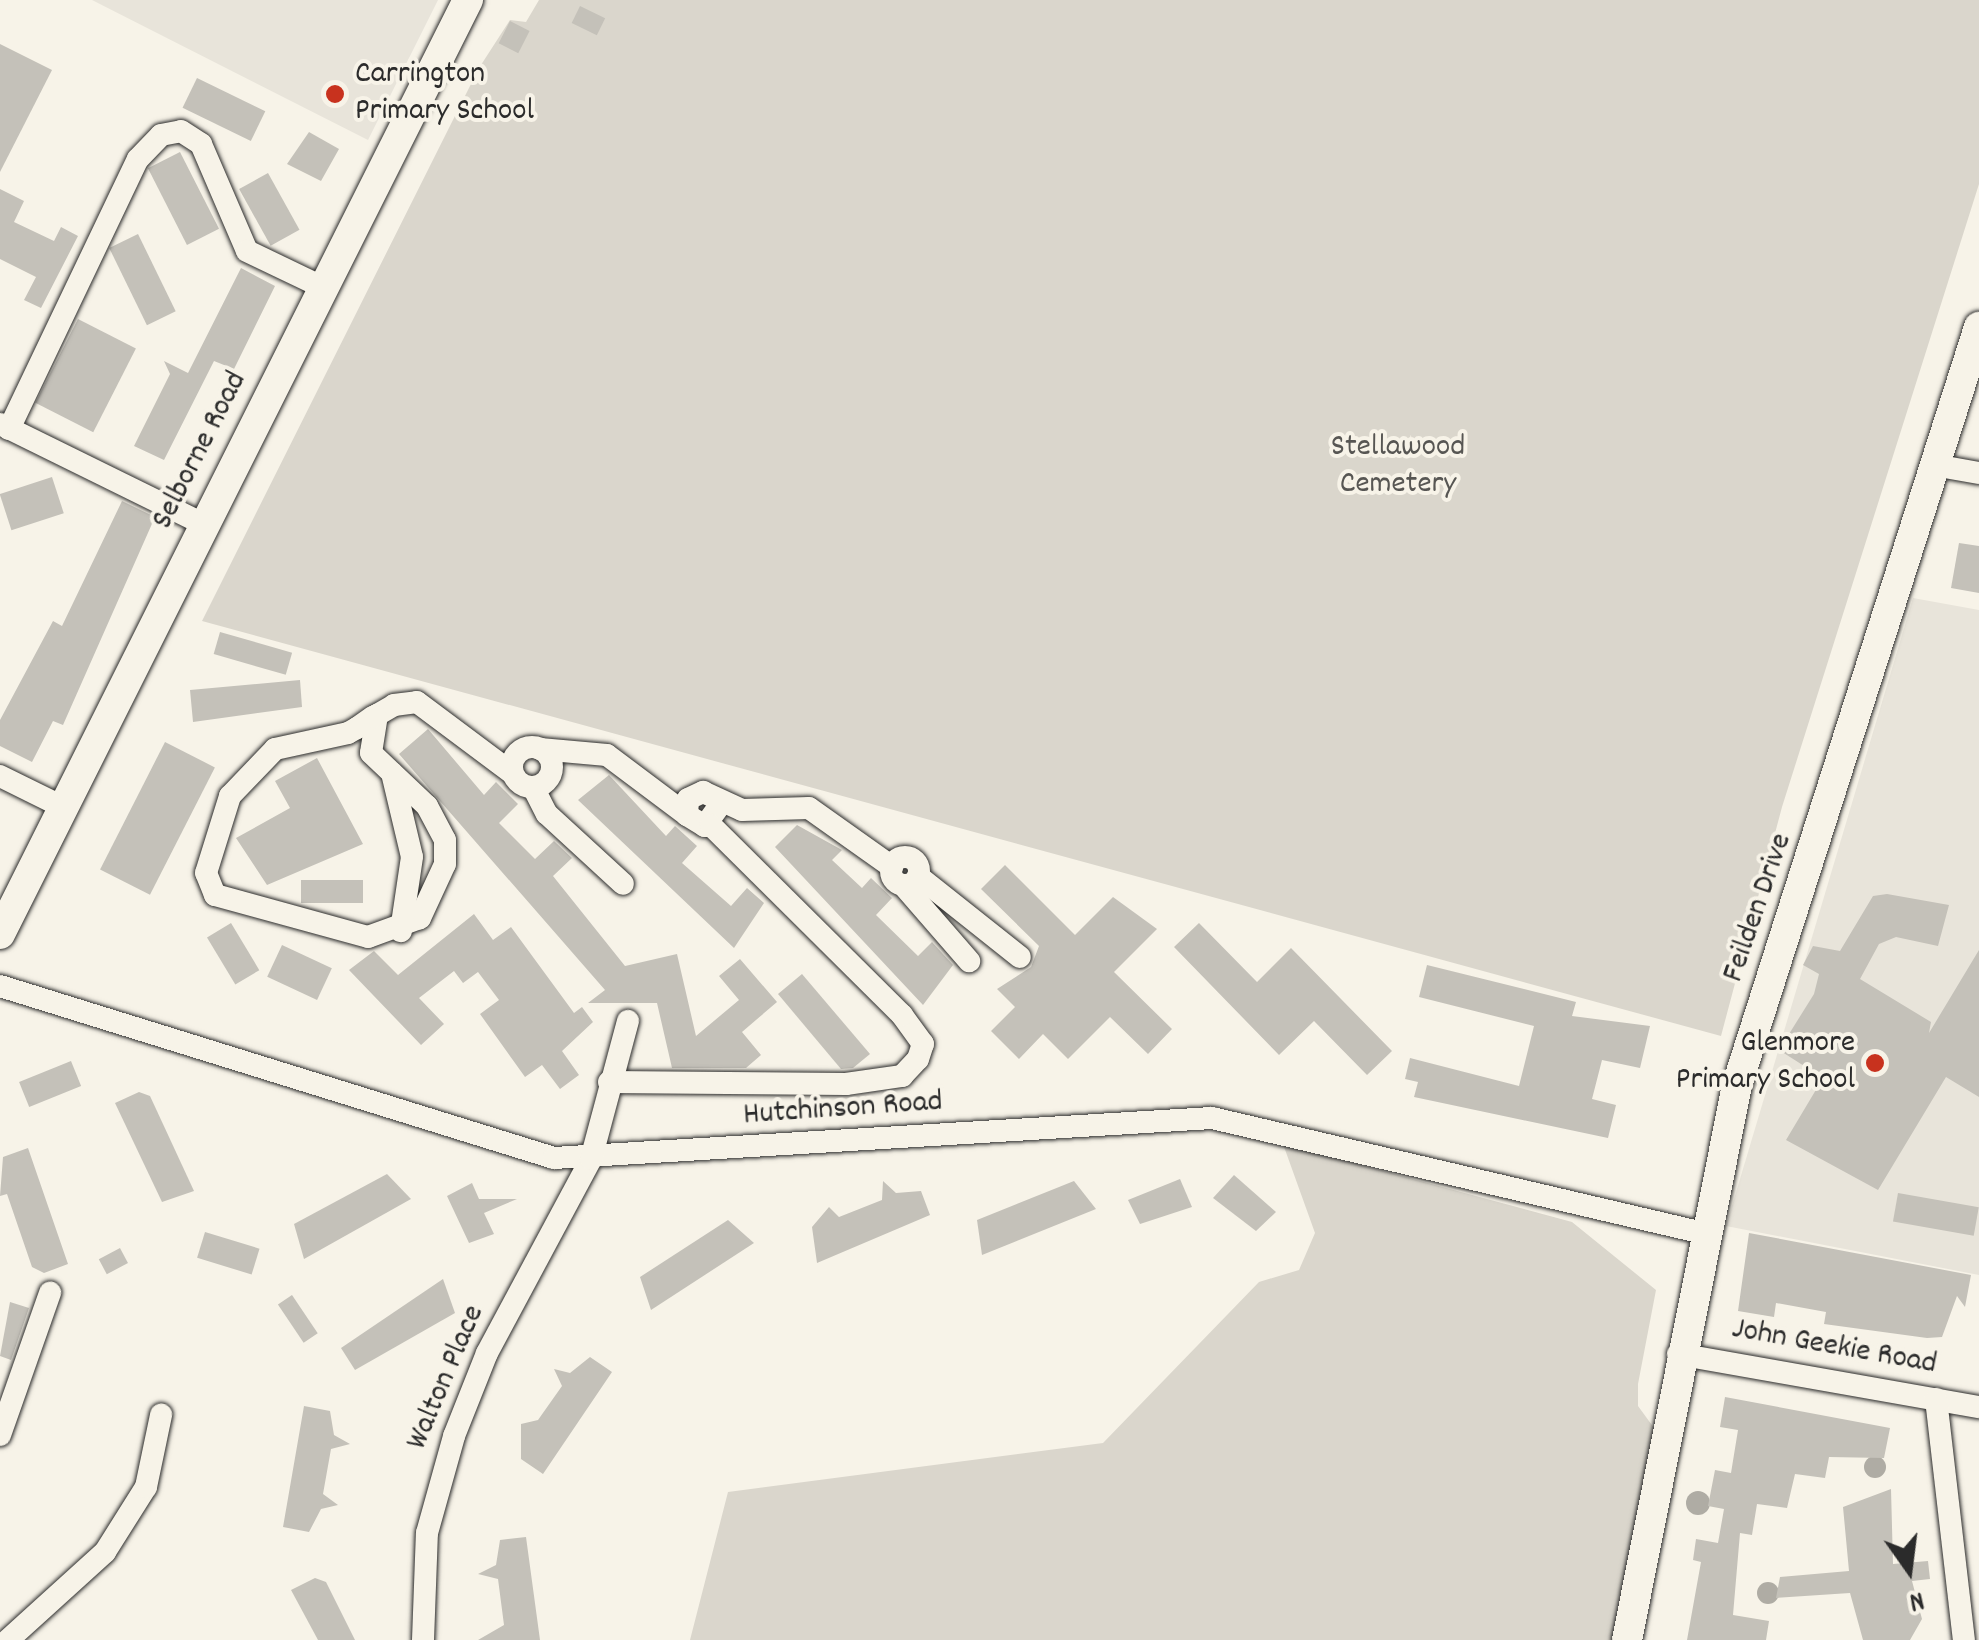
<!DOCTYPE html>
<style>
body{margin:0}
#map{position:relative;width:1979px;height:1640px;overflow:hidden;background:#f7f3e8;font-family:Dekko,sans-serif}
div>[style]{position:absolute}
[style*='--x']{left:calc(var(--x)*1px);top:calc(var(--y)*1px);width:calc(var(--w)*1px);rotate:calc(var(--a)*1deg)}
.built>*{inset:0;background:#e8e4da}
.green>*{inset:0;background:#dad6cc}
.water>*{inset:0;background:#afaca4}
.round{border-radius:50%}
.building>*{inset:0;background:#c4c1b9;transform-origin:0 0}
.roads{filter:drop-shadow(0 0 2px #2b2b2b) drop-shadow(0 0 2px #2b2b2b)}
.minor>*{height:22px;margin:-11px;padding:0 11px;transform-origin:11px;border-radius:11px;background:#f7f3e8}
.minor>.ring{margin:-11px;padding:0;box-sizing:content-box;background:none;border:22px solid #f7f3e8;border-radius:50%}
.tertiary>*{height:30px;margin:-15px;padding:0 15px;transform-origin:15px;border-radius:15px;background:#f7f3e8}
.dots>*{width:28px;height:28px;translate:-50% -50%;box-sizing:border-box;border:5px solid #f7f3e8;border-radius:50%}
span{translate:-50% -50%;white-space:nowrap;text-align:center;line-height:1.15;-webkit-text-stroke:8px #f7f3e8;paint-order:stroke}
.poi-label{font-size:32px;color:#2b2b2b}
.left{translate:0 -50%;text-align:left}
.right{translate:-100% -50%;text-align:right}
.park-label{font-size:32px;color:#575653}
.street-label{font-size:32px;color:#2b2b2b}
.north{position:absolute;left:1859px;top:1520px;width:100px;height:100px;-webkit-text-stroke:8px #f7f3e8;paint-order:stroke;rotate:166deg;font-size:28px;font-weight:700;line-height:40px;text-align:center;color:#2b2b2b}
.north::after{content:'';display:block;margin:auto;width:35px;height:45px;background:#2b2b2b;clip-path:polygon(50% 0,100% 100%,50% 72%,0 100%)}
</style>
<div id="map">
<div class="built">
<i style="clip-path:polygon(92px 0,438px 0,368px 140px)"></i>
<i style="clip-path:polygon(1913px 598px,1979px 610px,1979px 1275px,1726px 1226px)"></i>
</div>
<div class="green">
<i style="clip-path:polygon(539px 0,1979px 0,1979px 184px,1782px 807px,1721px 1036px,202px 621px,479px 68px,510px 20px,526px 22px)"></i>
<i style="clip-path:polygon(1283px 1144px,1572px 1222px,1656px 1290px,1638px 1384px,1638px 1406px,1657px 1432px,1617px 1640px,690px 1640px,728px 1492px,1103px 1443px,1259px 1282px,1299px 1270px,1315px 1233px)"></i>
</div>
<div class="water">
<i class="round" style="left:1864px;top:1456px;width:22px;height:22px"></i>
<i class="round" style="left:1686px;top:1491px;width:24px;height:24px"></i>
<i class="round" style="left:1757px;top:1582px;width:22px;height:22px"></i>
</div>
<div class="building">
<i style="left:580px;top:6px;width:28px;height:19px;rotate:26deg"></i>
<i style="left:510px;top:21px;width:22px;height:25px;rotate:27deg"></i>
<i style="clip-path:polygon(0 44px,52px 70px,0 172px)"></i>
<i style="left:197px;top:78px;width:76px;height:33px;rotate:26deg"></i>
<i style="clip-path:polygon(309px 132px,339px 149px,321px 181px,287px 164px)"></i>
<i style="left:180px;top:152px;width:86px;height:36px;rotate:63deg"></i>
<i style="left:268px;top:173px;width:65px;height:33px;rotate:61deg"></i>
<i style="clip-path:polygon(0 189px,24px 201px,14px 222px,54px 241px,61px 227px,78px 236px,41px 308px,24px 300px,36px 277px,0 259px)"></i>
<i style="left:138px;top:234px;width:86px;height:32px;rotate:64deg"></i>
<i style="clip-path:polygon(241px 268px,275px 286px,234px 369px,214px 361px,164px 460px,134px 446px,170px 374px,164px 361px,188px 373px)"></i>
<i style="left:78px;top:319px;width:65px;height:94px;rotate:27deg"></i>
<i style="left:52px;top:477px;width:38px;height:55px;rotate:72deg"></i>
<i style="clip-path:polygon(122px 501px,155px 517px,63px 725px,53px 721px,32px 762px,0 746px,0 720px,53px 621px,62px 626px)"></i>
<i style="clip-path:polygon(1959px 543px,1979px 546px,1979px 593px,1951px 588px)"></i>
<i style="left:220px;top:632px;width:75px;height:23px;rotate:16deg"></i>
<i style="clip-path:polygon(300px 680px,302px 707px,193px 722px,190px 690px)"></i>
<i style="clip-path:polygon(428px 729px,484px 795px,496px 782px,518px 804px,499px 823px,535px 859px,554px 841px,572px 858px,553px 876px,625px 966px,677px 954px,696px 1036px,739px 1000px,719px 976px,740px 959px,777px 1002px,742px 1032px,761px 1055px,746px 1068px,672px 1068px,657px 1003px,588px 1003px,605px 990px,399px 754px)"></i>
<i style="left:165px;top:742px;width:56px;height:143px;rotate:27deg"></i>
<i style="clip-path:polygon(317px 758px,363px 844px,267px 885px,236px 838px,290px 808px,275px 781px)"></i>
<i style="clip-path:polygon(609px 775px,666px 836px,675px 826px,697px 846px,682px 863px,731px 906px,747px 888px,764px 903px,734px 948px,578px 800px)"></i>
<i style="clip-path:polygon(797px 825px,842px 850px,832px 860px,862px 888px,871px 878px,892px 898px,876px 915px,918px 956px,932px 942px,953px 965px,923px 1005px,775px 847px)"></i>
<i style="clip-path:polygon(1005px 865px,1075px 935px,1113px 897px,1157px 929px,1114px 972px,1172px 1029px,1148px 1054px,1110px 1017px,1068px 1059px,1043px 1034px,1019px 1059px,991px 1031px,1015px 1007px,997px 989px,1031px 967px,1039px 946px,981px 889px)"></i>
<i style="left:301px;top:880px;width:62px;height:23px"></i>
<i style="clip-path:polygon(1887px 894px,1949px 905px,1938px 946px,1896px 937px,1879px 944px,1860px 979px,1931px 1022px,1929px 1033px,1979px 950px,1979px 1097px,1946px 1077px,1878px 1190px,1786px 1140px,1823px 1078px,1779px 1050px,1814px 994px,1819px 974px,1803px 965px,1813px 946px,1840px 951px,1873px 896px)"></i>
<i style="clip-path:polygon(474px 914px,493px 940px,511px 927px,574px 1013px,582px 1007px,593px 1022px,562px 1051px,579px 1075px,560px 1089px,542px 1065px,525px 1077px,480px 1014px,499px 1000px,478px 972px,463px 983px,454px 971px,419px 998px,444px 1024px,421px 1045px,349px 970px,374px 951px,398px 975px)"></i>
<i style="left:231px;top:923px;width:55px;height:28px;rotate:59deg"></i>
<i style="clip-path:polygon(1199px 923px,1257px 982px,1291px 948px,1392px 1051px,1367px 1075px,1314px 1021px,1279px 1055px,1174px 947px)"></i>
<i style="left:282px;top:945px;width:55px;height:35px;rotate:25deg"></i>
<i style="clip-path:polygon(1427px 965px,1576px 1002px,1572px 1016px,1650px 1026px,1640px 1068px,1602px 1060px,1592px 1099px,1616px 1105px,1608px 1138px,1414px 1097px,1418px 1082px,1405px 1079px,1410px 1058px,1519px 1086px,1534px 1026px,1419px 997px)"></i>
<i style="clip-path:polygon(802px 974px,870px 1054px,853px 1068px,841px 1069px,778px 994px)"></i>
<i style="left:71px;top:1061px;width:27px;height:56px;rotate:68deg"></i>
<i style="clip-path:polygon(139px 1092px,150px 1096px,194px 1191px,162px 1202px,115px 1103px)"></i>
<i style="clip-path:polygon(28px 1148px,68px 1264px,44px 1273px,32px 1267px,7px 1194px,0 1196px,3px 1157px)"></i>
<i style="clip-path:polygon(387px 1174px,411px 1199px,304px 1259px,294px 1224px)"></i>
<i style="clip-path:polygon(1234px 1175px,1276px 1212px,1256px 1231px,1213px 1198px)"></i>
<i style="clip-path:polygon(1180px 1179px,1192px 1207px,1140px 1224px,1128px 1200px)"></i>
<i style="clip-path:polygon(883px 1181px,896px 1193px,921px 1191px,930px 1215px,817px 1263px,812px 1227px,829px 1207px,839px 1217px,882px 1200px)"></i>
<i style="clip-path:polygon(1074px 1181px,1096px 1209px,982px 1255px,977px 1220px)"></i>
<i style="clip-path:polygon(472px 1183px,479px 1199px,517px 1199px,484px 1213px,494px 1234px,469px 1243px,447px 1196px)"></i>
<i style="left:1898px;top:1193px;width:82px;height:29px;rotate:10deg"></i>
<i style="clip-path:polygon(728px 1220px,754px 1243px,651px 1310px,640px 1277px)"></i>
<i style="left:205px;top:1232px;width:57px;height:27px;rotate:17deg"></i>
<i style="clip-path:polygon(1749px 1233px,1971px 1275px,1965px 1307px,1957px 1296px,1942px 1337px,1927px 1338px,1824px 1324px,1826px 1312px,1776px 1303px,1774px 1317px,1738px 1311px)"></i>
<i style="left:120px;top:1248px;width:17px;height:24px;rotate:62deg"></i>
<i style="clip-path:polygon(443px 1279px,455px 1313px,355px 1370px,341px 1348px)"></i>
<i style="left:292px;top:1295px;width:46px;height:17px;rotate:56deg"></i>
<i style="clip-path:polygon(10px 1302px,29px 1308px,11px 1360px,0 1356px)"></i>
<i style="clip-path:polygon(590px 1357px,612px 1372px,543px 1474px,521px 1459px,521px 1424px,538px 1420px,562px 1386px,554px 1369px,570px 1373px)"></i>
<i style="clip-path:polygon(1725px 1397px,1890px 1428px,1884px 1458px,1829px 1457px,1825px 1478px,1795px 1474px,1787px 1508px,1757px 1504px,1752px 1535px,1740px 1533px,1733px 1615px,1769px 1621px,1766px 1640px,1687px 1640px,1701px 1562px,1693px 1560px,1696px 1539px,1718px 1543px,1724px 1509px,1708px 1506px,1715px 1470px,1731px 1473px,1738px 1430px,1720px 1427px)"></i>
<i style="clip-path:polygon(304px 1406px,330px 1411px,334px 1435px,350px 1444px,331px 1449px,323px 1494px,338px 1505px,321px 1509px,309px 1532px,283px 1527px)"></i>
<i style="clip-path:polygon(1891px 1489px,1893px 1564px,1928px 1561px,1930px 1579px,1912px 1581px,1922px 1619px,1910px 1640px,1863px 1640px,1850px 1593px,1776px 1598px,1780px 1577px,1849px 1571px,1843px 1507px)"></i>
<i style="clip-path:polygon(526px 1537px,540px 1640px,478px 1640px,504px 1625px,498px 1579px,478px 1574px,496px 1565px,500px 1540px)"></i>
<i style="clip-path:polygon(315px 1578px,326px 1582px,355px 1640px,318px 1640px,291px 1590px)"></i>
</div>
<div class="roads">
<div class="minor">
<i style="--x:0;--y:424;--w:226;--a:26.2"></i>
<i style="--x:9;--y:429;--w:299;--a:-64.5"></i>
<i style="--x:138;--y:159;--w:33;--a:-46"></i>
<i style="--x:161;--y:135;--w:20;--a:-11"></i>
<i style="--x:181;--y:131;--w:24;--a:33"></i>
<i style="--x:201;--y:144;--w:116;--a:66.7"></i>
<i style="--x:247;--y:251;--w:83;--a:25.6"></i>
<i style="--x:1934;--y:465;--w:46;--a:10.1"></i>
<i style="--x:377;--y:715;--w:38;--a:99"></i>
<i style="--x:371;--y:753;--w:77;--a:43.4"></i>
<i style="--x:427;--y:806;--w:38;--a:62"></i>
<i style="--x:445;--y:840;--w:24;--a:90"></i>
<i style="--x:445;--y:864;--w:60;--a:114.8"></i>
<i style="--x:420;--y:918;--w:55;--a:159.9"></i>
<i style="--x:368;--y:937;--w:159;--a:-164.6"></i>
<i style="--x:215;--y:895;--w:24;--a:-112"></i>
<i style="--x:206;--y:873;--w:81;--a:-72.7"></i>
<i style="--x:230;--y:796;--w:65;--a:-46.2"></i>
<i style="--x:275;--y:749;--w:75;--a:-12.4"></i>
<i style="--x:348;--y:733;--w:10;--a:-29"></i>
<i style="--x:357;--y:728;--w:19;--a:-35"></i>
<i style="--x:373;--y:717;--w:4;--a:-27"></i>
<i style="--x:377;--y:715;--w:20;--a:-30"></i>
<i style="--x:394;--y:705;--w:23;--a:-7"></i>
<i style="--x:417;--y:702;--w:119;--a:36.8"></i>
<i class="ring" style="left:512px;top:747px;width:18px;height:18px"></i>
<i style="--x:540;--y:749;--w:67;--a:5.1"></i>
<i style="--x:607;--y:755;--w:100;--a:36.9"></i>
<i style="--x:392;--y:773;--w:86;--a:76.6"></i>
<i style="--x:412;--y:857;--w:75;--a:98.5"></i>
<i style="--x:0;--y:776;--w:68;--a:26.2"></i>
<i style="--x:533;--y:787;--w:30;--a:63"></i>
<i style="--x:547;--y:814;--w:103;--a:42.6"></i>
<i style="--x:720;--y:805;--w:26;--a:126"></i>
<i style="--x:705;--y:826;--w:21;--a:-149"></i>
<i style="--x:687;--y:815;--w:16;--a:-86"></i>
<i style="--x:688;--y:799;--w:17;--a:-25"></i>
<i style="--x:703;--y:792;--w:43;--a:24.8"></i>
<i style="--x:742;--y:810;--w:67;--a:-1.7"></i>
<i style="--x:809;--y:808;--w:102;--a:35.4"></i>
<i class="ring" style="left:891px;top:857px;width:6px;height:6px"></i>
<i style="--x:918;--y:876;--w:130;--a:38.5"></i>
<i style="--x:903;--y:885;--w:101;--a:49"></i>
<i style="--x:0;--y:986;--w:580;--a:17.25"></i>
<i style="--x:554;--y:1158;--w:659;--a:-3.48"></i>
<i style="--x:1212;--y:1118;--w:504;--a:13.18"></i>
<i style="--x:609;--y:1082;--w:237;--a:0.5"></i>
<i style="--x:846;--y:1084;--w:57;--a:-8.1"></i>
<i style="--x:902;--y:1076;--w:23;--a:-47"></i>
<i style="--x:918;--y:1059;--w:16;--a:-72"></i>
<i style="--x:923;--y:1044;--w:36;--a:-126"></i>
<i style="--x:902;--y:1015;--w:269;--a:-135.2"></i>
<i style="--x:1678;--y:1354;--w:306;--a:10"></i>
<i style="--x:1936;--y:1399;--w:243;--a:83.4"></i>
<i style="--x:0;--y:1435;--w:151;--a:-70.6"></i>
<i style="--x:8;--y:1640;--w:131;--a:-42.2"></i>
<i style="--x:105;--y:1552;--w:77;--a:-57.8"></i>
<i style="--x:146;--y:1487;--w:74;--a:-78.2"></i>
<i style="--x:423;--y:1640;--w:107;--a:-87.9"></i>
<i style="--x:427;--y:1533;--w:101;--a:-74.4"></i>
<i style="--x:454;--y:1436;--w:89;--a:-68.3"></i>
<i style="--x:487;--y:1353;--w:220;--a:-61.8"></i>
<i style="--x:591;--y:1159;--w:143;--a:-75"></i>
</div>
<div class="tertiary">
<i style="--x:0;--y:934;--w:1045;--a:-63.39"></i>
<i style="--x:1627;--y:1640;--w:566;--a:-78.79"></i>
<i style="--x:1737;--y:1085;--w:796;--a:-72.29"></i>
</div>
</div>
<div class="dots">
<i style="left:335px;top:94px;background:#c8321e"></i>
<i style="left:1875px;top:1063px;background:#c8321e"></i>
</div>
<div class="poi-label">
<span class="left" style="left:355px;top:94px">Carrington<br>Primary School</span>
<span class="right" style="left:1855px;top:1063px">Glenmore<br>Primary School</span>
</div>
<div class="park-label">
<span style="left:1398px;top:467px">Stellawood<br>Cemetery</span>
</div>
<div class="street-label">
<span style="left:201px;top:451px;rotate:-63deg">Selborne Road</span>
<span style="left:1759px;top:908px;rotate:-71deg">Feilden Drive</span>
<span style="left:843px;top:1110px;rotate:-4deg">Hutchinson Road</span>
<span style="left:1834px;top:1348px;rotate:10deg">John Geekie Road</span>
<span style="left:447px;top:1378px;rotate:-67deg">Walton Place</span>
</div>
<div class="north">N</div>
</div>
